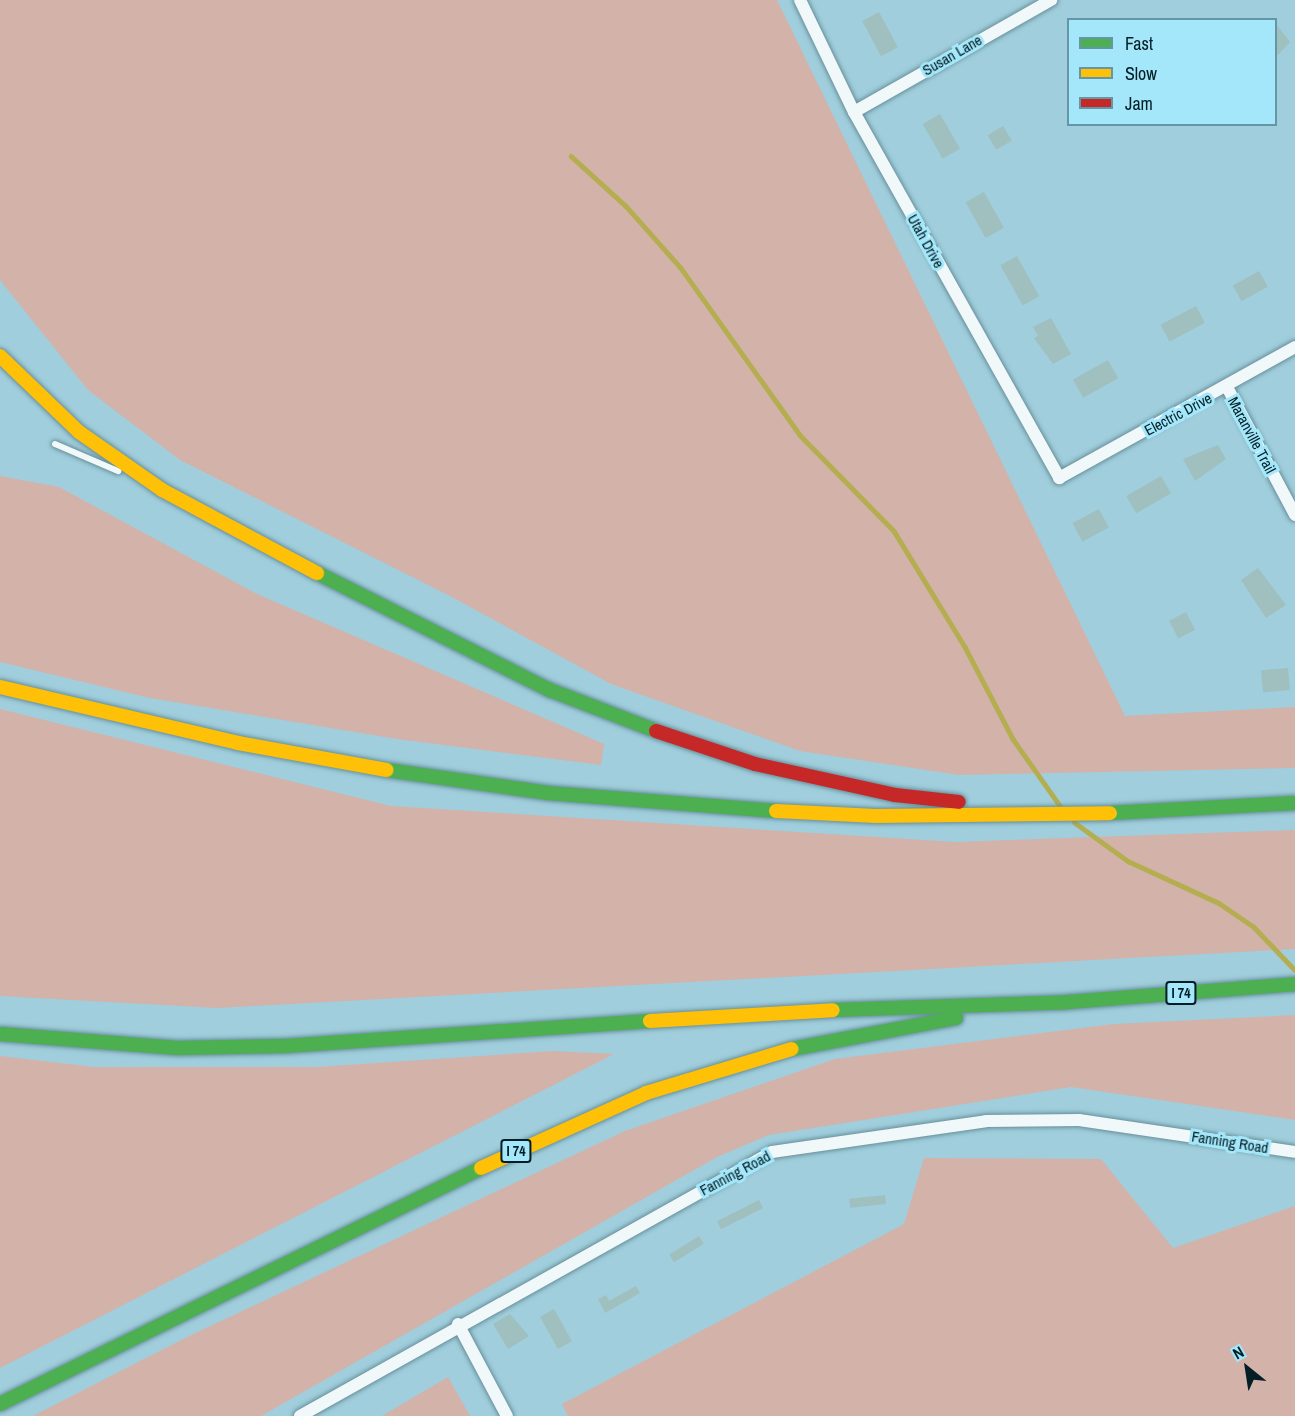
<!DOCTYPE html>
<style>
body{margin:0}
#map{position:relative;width:1295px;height:1416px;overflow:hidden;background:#a0cedc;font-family:"Archivo Narrow",sans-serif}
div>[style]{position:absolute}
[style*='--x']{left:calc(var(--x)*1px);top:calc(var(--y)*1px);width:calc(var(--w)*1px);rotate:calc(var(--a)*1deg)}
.green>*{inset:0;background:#d3b2a9}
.stream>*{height:4.5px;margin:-2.25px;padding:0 2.25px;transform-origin:2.25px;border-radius:2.25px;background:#b4ae50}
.building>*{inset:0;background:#9fc0bf;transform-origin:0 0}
.roads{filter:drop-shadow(0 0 2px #678f9a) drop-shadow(0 0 2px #678f9a)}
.lane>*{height:6px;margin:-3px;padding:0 3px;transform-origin:3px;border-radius:3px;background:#f1f8fa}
.street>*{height:12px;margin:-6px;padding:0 6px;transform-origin:6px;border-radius:6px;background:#f1f8fa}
.fast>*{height:14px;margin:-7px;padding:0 7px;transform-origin:7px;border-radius:7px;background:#4caf50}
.slow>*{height:14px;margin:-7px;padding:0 7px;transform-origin:7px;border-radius:7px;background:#ffc107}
.jam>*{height:14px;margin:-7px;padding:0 7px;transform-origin:7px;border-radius:7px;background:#c62828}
span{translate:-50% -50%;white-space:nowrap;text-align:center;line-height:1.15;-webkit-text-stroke:6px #a4e7fa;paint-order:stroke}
.shield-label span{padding:2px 4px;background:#a4e7fa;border:2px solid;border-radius:4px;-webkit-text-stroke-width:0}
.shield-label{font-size:14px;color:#031e25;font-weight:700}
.street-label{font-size:15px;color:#031e25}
.legend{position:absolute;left:1067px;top:18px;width:210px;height:108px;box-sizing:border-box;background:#a4e7fa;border:2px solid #6497a5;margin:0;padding:8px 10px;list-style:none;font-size:18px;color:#031e25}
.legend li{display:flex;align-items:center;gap:12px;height:30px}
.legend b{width:30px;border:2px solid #6497a5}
.north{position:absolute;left:1217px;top:1338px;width:60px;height:60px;-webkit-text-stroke:4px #a4e7fa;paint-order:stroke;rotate:330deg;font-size:16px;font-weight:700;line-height:24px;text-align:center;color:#031e25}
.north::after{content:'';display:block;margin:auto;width:21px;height:27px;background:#031e25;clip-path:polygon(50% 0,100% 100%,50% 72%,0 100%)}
</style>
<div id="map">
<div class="green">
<i style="clip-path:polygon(0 0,777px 0,1125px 716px,1295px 707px,1295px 768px,959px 775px,800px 751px,611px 684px,450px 596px,180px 460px,88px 390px,0 280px)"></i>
<i style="clip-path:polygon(0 476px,59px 487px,257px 594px,604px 744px,601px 765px,397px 739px,150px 698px,0 662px)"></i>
<i style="clip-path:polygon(0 709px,391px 806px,955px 842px,1295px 830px,1295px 949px,217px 1008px,0 996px)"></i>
<i style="clip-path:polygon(1295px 1015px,1295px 1120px,1071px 1087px,769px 1135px,717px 1157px,261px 1416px,33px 1416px,185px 1338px,625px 1131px,835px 1059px,1114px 1024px)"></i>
<i style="clip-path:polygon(553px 1051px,614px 1054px,0 1368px,0 1056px,94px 1067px,317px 1067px)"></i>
<i style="clip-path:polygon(924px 1158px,1101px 1159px,1173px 1248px,1295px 1206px,1295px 1416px,568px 1416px,562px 1404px,904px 1224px)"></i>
<i style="clip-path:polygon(448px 1377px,470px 1416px,382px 1416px)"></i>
</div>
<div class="stream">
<i style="--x:571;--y:156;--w:74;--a:42.3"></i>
<i style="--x:626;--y:206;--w:83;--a:48.4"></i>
<i style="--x:681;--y:268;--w:205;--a:54.5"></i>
<i style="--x:800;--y:435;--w:134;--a:45.6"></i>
<i style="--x:894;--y:531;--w:136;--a:58.5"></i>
<i style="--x:965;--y:647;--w:104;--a:62.4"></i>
<i style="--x:1013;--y:739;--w:83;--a:54.8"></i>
<i style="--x:1074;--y:822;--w:67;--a:35.8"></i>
<i style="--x:1128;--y:861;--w:100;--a:24.8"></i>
<i style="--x:1219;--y:903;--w:42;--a:34.4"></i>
<i style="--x:1254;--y:927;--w:59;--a:46.4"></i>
</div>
<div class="building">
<i style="left:879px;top:12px;width:40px;height:19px;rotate:62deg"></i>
<i style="clip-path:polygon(1276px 24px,1290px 42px,1278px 55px,1276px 53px)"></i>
<i style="left:940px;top:114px;width:40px;height:20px;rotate:60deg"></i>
<i style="left:1003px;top:126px;width:17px;height:18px;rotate:59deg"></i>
<i style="left:984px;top:192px;width:41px;height:21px;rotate:61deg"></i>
<i style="left:1017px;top:256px;width:46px;height:19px;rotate:61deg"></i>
<i style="left:1259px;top:271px;width:18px;height:30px;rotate:61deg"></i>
<i style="left:1196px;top:306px;width:19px;height:40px;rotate:62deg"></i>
<i style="clip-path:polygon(1051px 318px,1071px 354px,1053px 364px,1034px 338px,1038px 336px,1033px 327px)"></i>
<i style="left:1108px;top:360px;width:21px;height:40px;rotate:61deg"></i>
<i style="clip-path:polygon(1218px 445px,1226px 459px,1195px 481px,1183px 459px)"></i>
<i style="left:1161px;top:476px;width:20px;height:40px;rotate:60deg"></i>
<i style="left:1099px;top:509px;width:21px;height:30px;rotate:62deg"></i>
<i style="clip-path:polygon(1258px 568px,1286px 605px,1266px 618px,1241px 580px)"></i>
<i style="left:1186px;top:612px;width:20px;height:19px;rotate:63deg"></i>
<i style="left:1288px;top:668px;width:22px;height:27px;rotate:85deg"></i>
<i style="left:885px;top:1195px;width:9px;height:36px;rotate:84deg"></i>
<i style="left:759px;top:1200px;width:9px;height:47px;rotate:63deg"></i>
<i style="left:699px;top:1236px;width:9px;height:35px;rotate:58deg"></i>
<i style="clip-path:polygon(636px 1286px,640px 1293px,605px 1313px,598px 1299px,606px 1295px,609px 1301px)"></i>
<i style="left:554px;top:1309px;width:37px;height:16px;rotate:61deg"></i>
<i style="clip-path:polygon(510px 1314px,529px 1336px,508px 1349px,493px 1324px)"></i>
</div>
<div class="roads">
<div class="lane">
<i style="--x:55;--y:444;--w:69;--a:23.2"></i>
</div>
<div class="street">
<i style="--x:800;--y:0;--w:124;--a:64.3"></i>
<i style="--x:854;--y:112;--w:420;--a:60.7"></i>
<i style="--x:1059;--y:478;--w:270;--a:-29"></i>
<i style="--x:854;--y:112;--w:227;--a:-29.6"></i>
<i style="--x:1227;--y:387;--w:145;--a:62"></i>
<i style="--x:458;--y:1324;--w:104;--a:62"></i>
<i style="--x:300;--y:1416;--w:541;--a:-29.22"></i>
<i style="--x:772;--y:1152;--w:216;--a:-8.2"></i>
<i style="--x:986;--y:1121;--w:93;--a:-0.6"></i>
<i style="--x:1079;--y:1120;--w:218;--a:8.4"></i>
</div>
<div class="fast">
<i style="--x:317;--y:573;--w:261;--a:26.7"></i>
<i style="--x:550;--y:690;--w:114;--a:21.1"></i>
<i style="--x:387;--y:770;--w:163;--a:8.1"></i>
<i style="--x:548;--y:793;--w:229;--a:4.5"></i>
<i style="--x:1110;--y:813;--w:185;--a:-3.1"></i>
<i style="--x:833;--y:1010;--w:235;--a:-1.9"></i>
<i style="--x:1068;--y:1002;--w:228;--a:-4.5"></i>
<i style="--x:0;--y:1034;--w:178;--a:4.5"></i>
<i style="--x:177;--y:1048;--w:108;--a:-1.1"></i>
<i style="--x:285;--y:1046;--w:366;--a:-3.9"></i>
<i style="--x:792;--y:1049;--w:167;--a:-10.7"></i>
<i style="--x:0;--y:1404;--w:536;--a:-26.13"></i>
</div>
<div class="slow">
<i style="--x:0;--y:356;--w:110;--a:43.9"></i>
<i style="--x:79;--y:432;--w:101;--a:34.9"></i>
<i style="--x:162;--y:490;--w:176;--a:28.2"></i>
<i style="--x:0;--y:687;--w:244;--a:13.2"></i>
<i style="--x:238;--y:743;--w:151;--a:10.3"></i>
<i style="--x:776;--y:811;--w:100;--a:2.9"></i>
<i style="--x:876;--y:816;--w:234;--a:-0.7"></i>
<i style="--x:650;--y:1021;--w:183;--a:-3.4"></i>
<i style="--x:481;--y:1168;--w:181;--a:-24.4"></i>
<i style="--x:646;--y:1093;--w:152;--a:-16.8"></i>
</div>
<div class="jam">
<i style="--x:656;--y:731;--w:104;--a:18.4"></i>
<i style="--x:755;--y:764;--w:143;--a:12.5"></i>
<i style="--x:895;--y:795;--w:64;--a:6.2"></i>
</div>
</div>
<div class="shield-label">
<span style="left:1181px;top:993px">I 74</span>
<span style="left:516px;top:1151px">I 74</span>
</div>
<div class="street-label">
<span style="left:952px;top:55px;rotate:-30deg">Susan Lane</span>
<span style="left:926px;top:241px;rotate:61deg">Utah Drive</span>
<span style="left:1178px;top:414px;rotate:-28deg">Electric Drive</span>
<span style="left:1252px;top:435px;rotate:62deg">Maranville Trail</span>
<span style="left:1230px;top:1142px;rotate:9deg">Fanning Road</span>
<span style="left:735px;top:1173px;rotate:-28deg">Fanning Road</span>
</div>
<ul class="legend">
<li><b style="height:8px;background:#4caf50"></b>Fast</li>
<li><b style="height:8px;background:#ffc107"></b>Slow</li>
<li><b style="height:8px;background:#c62828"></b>Jam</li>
</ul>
<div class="north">N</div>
</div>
